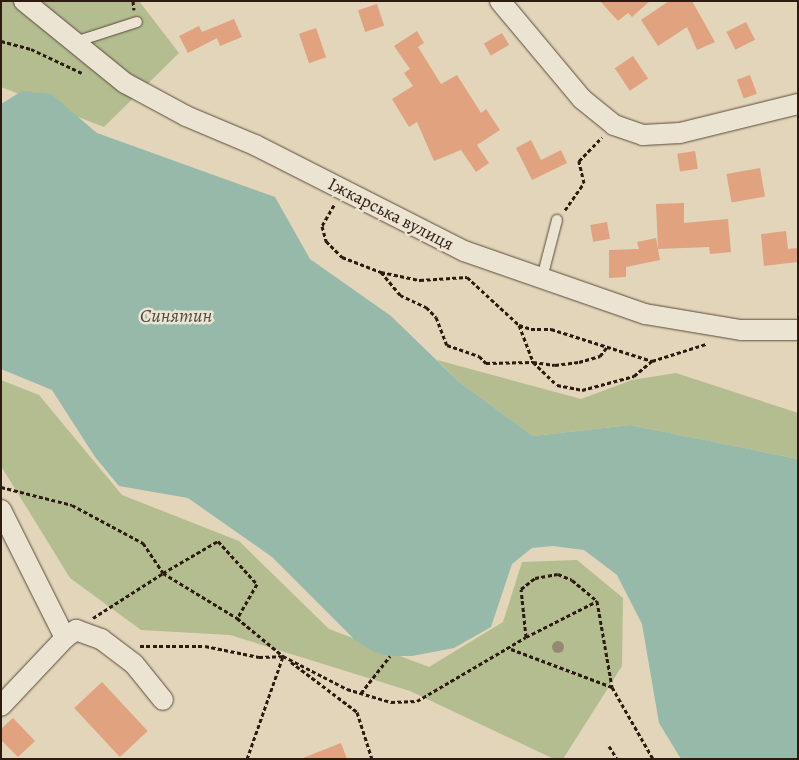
<!DOCTYPE html>
<meta charset="utf-8">
<style>
body{margin:0}
#map{position:relative;width:799px;height:760px;overflow:hidden;background:#e2d5ba;font-family:Alegreya,serif}
div>[style]{position:absolute}
[style*='--x']{left:calc(var(--x)*1px);top:calc(var(--y)*1px);width:calc(var(--w)*1px);rotate:calc(var(--a)*1deg)}
.green>*{inset:0;background:#b3bd90}
.water>*{inset:0;background:#96b9a9}
.building>*{inset:0;background:#e0a27f;transform-origin:0 0}
.path>*{height:3px;margin-top:-1.5px;transform-origin:0;background:repeating-linear-gradient(90deg,#2d1b10 0 4px,transparent 0 6.5px)}
.roads{filter:drop-shadow(0 0 1px #5a4a3a) drop-shadow(0 0 1px #5a4a3a)}
.lane>*{height:10px;margin:-5px;padding:0 5px;transform-origin:5px;border-radius:5px;background:#ece4d2}
.street>*{height:20px;margin:-10px;padding:0 10px;transform-origin:10px;border-radius:10px;background:#ece4d2}
.trees>*{width:12px;height:12px;margin:-6px;border-radius:50%;background:#948a71}
span{translate:-50% -50%;white-space:nowrap;text-align:center;line-height:1.15;-webkit-text-stroke:5px #ece4d2;paint-order:stroke}
.street-label{font-size:18px;color:#2d1b10}
.water-label{font-size:19px;color:#4c4a3e;font-style:italic}
.frame{position:absolute;inset:0;border:2px solid #2d1b10;pointer-events:none}
</style>
<div id="map">
<div class="green">
<i style="clip-path:polygon(1px 1px,139px 1px,179px 53px,104px 127px,1px 87px)"></i>
<i style="clip-path:polygon(437px 360px,581px 399px,632px 380px,676px 373px,798px 413px,798px 459px,630px 425px,533px 436px,458px 381px)"></i>
<i style="clip-path:polygon(1px 380px,39px 395px,122px 495px,239px 541px,329px 629px,429px 667px,503px 622px,522px 562px,577px 560px,623px 598px,622px 666px,563px 759px,554px 759px,410px 691px,230px 635px,141px 630px,70px 578px,1px 466px)"></i>
</div>
<div class="water">
<i style="clip-path:polygon(22px 91px,51px 94px,97px 133px,275px 197px,310px 259px,391px 316px,458px 381px,533px 436px,630px 425px,798px 459px,798px 759px,681px 759px,659px 723px,642px 624px,617px 575px,584px 550px,553px 546px,532px 548px,512px 564px,491px 627px,454px 648px,412px 656px,390px 656px,374px 652px,355px 640px,272px 557px,188px 498px,119px 486px,95px 457px,52px 390px,1px 369px,1px 104px)"></i>
</div>
<div class="building">
<i style="clip-path:polygon(600px 1px,650px 1px,632px 17px,628px 13px,618px 21px)"></i>
<i style="clip-path:polygon(669px 1px,692px 1px,715px 42px,697px 50px,687px 27px,658px 46px,641px 20px)"></i>
<i style="left:377px;top:4px;width:23px;height:20px;rotate:72deg"></i>
<i style="clip-path:polygon(234px 19px,242px 37px,220px 46px,217px 38px,188px 53px,179px 36px,199px 26px,202px 32px)"></i>
<i style="left:746px;top:22px;width:20px;height:22px;rotate:63deg"></i>
<i style="left:316px;top:28px;width:31px;height:18px;rotate:71deg"></i>
<i style="clip-path:polygon(417px 31px,424px 43px,418px 47px,441px 84px,457px 75px,481px 113px,486px 109px,500px 130px,477px 145px,489px 163px,476px 172px,461px 150px,434px 161px,417px 122px,409px 127px,392px 99px,413px 86px,404px 73px,410px 69px,394px 46px)"></i>
<i style="left:502px;top:33px;width:14px;height:21px;rotate:60deg"></i>
<i style="left:633px;top:56px;width:27px;height:22px;rotate:56deg"></i>
<i style="left:750px;top:75px;width:20px;height:14px;rotate:70deg"></i>
<i style="clip-path:polygon(531px 140px,541px 160px,561px 150px,567px 163px,532px 180px,516px 148px)"></i>
<i style="left:695px;top:151px;width:18px;height:18px;rotate:81deg"></i>
<i style="left:760px;top:168px;width:29px;height:34px;rotate:80deg"></i>
<i style="clip-path:polygon(684px 203px,684px 223px,728px 219px,731px 252px,710px 254px,709px 247px,658px 249px,656px 204px)"></i>
<i style="left:607px;top:222px;width:17px;height:17px;rotate:80deg"></i>
<i style="clip-path:polygon(786px 231px,788px 249px,798px 248px,798px 262px,764px 266px,761px 234px)"></i>
<i style="clip-path:polygon(656px 238px,660px 260px,626px 267px,626px 277px,609px 278px,609px 250px,639px 249px,637px 242px)"></i>
<i style="left:102px;top:682px;width:67px;height:38px;rotate:47deg"></i>
<i style="clip-path:polygon(13px 718px,35px 741px,18px 757px,1px 740px,1px 729px)"></i>
<i style="clip-path:polygon(341px 743px,347px 759px,303px 759px,303px 758px)"></i>
</div>
<div class="path">
<i style="--x:133;--y:1;--w:9;--a:84"></i>
<i style="--x:1;--y:41;--w:31;--a:15"></i>
<i style="--x:31;--y:49;--w:56;--a:25.2"></i>
<i style="--x:334;--y:205;--w:24;--a:120"></i>
<i style="--x:322;--y:226;--w:16;--a:75"></i>
<i style="--x:326;--y:241;--w:23;--a:45"></i>
<i style="--x:342;--y:257;--w:42;--a:21"></i>
<i style="--x:381;--y:272;--w:30;--a:50"></i>
<i style="--x:400;--y:295;--w:29;--a:25"></i>
<i style="--x:426;--y:307;--w:14;--a:45"></i>
<i style="--x:436;--y:317;--w:30;--a:69"></i>
<i style="--x:447;--y:345;--w:34;--a:19"></i>
<i style="--x:479;--y:356;--w:10;--a:45"></i>
<i style="--x:486;--y:363;--w:47;--a:-1.2"></i>
<i style="--x:533;--y:362;--w:33;--a:44"></i>
<i style="--x:557;--y:385;--w:25;--a:11"></i>
<i style="--x:582;--y:390;--w:54;--a:-15.1"></i>
<i style="--x:634;--y:376;--w:23;--a:-40"></i>
<i style="--x:565;--y:210;--w:33;--a:-55"></i>
<i style="--x:584;--y:183;--w:23;--a:-103"></i>
<i style="--x:579;--y:161;--w:33;--a:-46"></i>
<i style="--x:381;--y:272;--w:40;--a:12"></i>
<i style="--x:420;--y:280;--w:47;--a:-3.7"></i>
<i style="--x:467;--y:277;--w:71;--a:42.7"></i>
<i style="--x:519;--y:325;--w:13;--a:18"></i>
<i style="--x:531;--y:329;--w:20;--a:0"></i>
<i style="--x:551;--y:329;--w:106;--a:17.6"></i>
<i style="--x:652;--y:361;--w:57;--a:-17.5"></i>
<i style="--x:519;--y:325;--w:40;--a:69"></i>
<i style="--x:533;--y:362;--w:22;--a:8"></i>
<i style="--x:555;--y:365;--w:24;--a:-7"></i>
<i style="--x:579;--y:362;--w:22;--a:-16"></i>
<i style="--x:600;--y:356;--w:11;--a:-52"></i>
<i style="--x:1;--y:487;--w:73;--a:14.2"></i>
<i style="--x:72;--y:505;--w:81;--a:28.2"></i>
<i style="--x:143;--y:543;--w:36;--a:56"></i>
<i style="--x:163;--y:573;--w:64;--a:-30.2"></i>
<i style="--x:218;--y:541;--w:58;--a:47.8"></i>
<i style="--x:257;--y:584;--w:39;--a:120"></i>
<i style="--x:93;--y:618;--w:83;--a:-32.7"></i>
<i style="--x:163;--y:573;--w:87;--a:31.3"></i>
<i style="--x:237;--y:618;--w:60;--a:39.6"></i>
<i style="--x:283;--y:656;--w:72;--a:27.3"></i>
<i style="--x:347;--y:689;--w:46;--a:16.5"></i>
<i style="--x:391;--y:702;--w:26;--a:-2"></i>
<i style="--x:417;--y:701;--w:126;--a:-30.4"></i>
<i style="--x:526;--y:637;--w:48;--a:-95.9"></i>
<i style="--x:521;--y:589;--w:18;--a:-38"></i>
<i style="--x:535;--y:578;--w:23;--a:-10"></i>
<i style="--x:558;--y:574;--w:15;--a:23"></i>
<i style="--x:572;--y:580;--w:33;--a:40"></i>
<i style="--x:597;--y:601;--w:87;--a:80.1"></i>
<i style="--x:612;--y:687;--w:83;--a:60.3"></i>
<i style="--x:526;--y:637;--w:80;--a:-26.9"></i>
<i style="--x:140;--y:646;--w:65;--a:0"></i>
<i style="--x:205;--y:646;--w:55;--a:11.5"></i>
<i style="--x:259;--y:657;--w:23;--a:-2"></i>
<i style="--x:511;--y:649;--w:108;--a:20.6"></i>
<i style="--x:291;--y:662;--w:83;--a:37.1"></i>
<i style="--x:357;--y:712;--w:49;--a:72.3"></i>
<i style="--x:361;--y:693;--w:47;--a:-51.9"></i>
<i style="--x:609;--y:746;--w:15;--a:58"></i>
<i style="--x:247;--y:759;--w:109;--a:-70.7"></i>
</div>
<div class="roads">
<div class="lane">
<i style="--x:75;--y:42;--w:65;--a:-17.9"></i>
<i style="--x:542;--y:278;--w:60;--a:-75.5"></i>
</div>
<div class="street">
<i style="--x:24;--y:1;--w:130;--a:39.1"></i>
<i style="--x:125;--y:83;--w:69;--a:28.4"></i>
<i style="--x:186;--y:116;--w:75;--a:22.8"></i>
<i style="--x:255;--y:145;--w:234;--a:26.9"></i>
<i style="--x:464;--y:251;--w:192;--a:19.2"></i>
<i style="--x:645;--y:314;--w:97;--a:9.5"></i>
<i style="--x:741;--y:330;--w:57;--a:0"></i>
<i style="--x:500;--y:1;--w:128;--a:50.1"></i>
<i style="--x:582;--y:99;--w:41;--a:39.1"></i>
<i style="--x:614;--y:125;--w:31;--a:19"></i>
<i style="--x:643;--y:135;--w:37;--a:-3"></i>
<i style="--x:680;--y:133;--w:122;--a:-13.8"></i>
<i style="--x:1;--y:510;--w:143;--a:63.4"></i>
<i style="--x:65;--y:638;--w:93;--a:133.3"></i>
<i style="--x:65;--y:638;--w:14;--a:-36"></i>
<i style="--x:76;--y:630;--w:27;--a:20"></i>
<i style="--x:101;--y:639;--w:41;--a:37.1"></i>
<i style="--x:134;--y:664;--w:46;--a:51.1"></i>
</div>
</div>
<div class="trees">
<i style="left:558px;top:647px"></i>
</div>
<div class="street-label">
<span style="left:391px;top:214px;rotate:27deg">Іжкарська вулиця</span>
</div>
<div class="water-label">
<span style="left:176px;top:317px">Синятин</span>
</div>
<div class="frame"></div>
</div>
